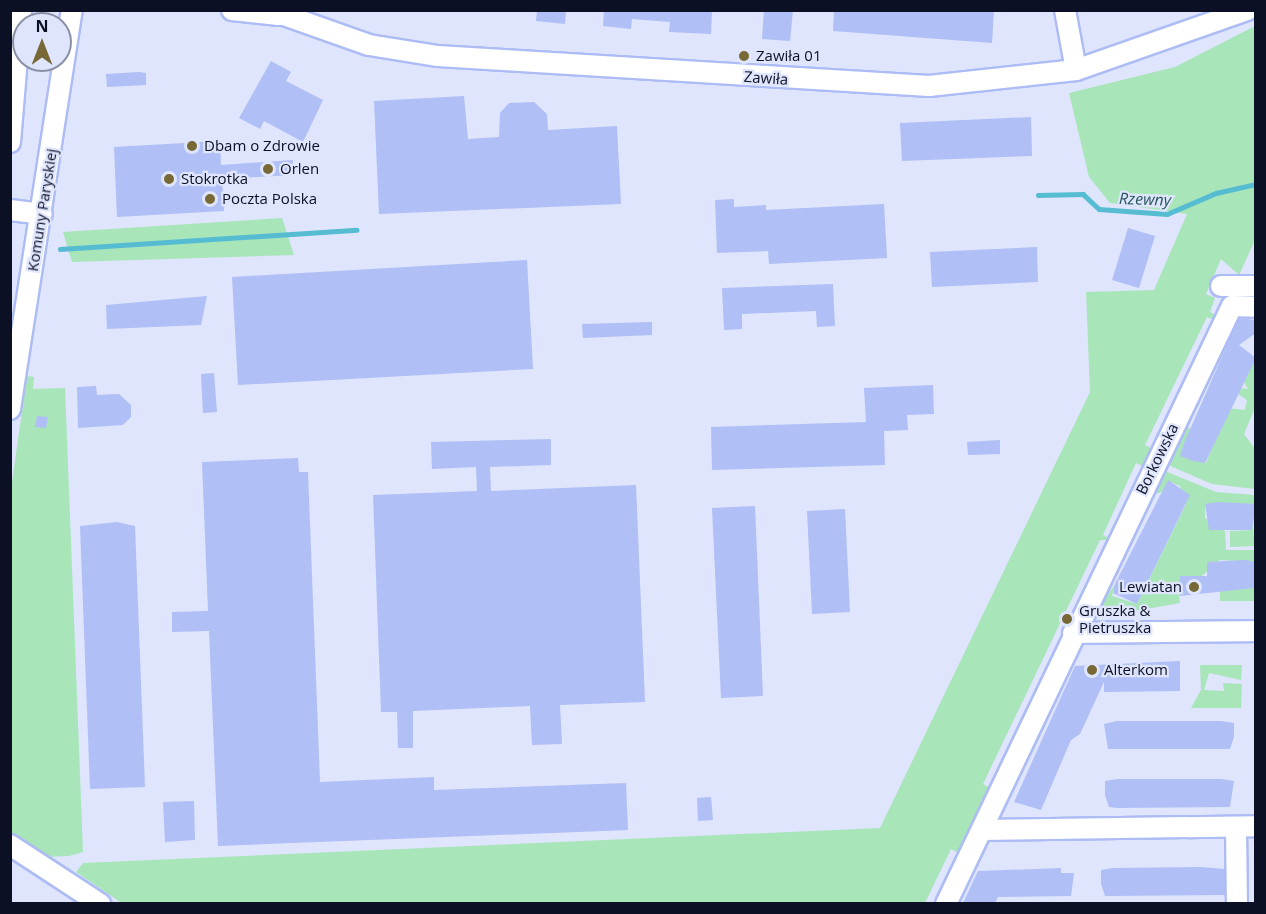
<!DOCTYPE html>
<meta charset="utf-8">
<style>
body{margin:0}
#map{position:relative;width:1266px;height:914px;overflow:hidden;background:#dee5fc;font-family:"Open Sans",sans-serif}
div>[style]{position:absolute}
.green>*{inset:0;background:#a8e5b9}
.stream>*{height:4.5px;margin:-2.25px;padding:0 2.25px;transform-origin:2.25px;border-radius:2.25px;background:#56bcd1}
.building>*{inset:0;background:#b0bff5}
.roads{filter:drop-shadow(2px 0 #adbcf4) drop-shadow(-2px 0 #adbcf4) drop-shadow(0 2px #adbcf4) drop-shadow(0 -2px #adbcf4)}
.minor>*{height:20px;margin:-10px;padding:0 10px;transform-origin:10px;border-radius:10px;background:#fff}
.dots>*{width:16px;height:16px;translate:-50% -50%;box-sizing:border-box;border:3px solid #dee5fc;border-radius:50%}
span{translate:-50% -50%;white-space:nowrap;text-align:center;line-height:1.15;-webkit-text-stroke:4.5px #dee5fc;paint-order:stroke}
.poi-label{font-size:15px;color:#0c1024}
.left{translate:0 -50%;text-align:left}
.right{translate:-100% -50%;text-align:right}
.street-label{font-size:15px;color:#0c1024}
.water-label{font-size:16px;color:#29565f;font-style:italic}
.frame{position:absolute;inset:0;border:12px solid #0c1024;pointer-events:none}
.north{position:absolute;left:12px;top:12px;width:60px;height:60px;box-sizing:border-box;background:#dee5fc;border:2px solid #8a90a6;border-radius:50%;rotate:0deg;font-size:16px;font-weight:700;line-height:24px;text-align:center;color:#0c1024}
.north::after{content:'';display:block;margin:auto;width:21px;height:27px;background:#776836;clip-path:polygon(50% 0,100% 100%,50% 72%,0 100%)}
</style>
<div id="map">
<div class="green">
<i style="clip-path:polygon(1255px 26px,1255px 240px,1239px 275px,1221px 259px,1206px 294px,1215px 298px,1210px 312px,1220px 317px,1217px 321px,1207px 317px,1145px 445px,1155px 450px,1147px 468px,1136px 463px,1103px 535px,1112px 540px,1100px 540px,983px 784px,992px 789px,961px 854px,951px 849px,925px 903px,123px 904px,76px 872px,83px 863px,880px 828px,1090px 392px,1086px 292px,1154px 290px,1187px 214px,1110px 203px,1089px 177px,1069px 93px,1175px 67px)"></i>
<i style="clip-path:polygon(282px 218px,294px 255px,72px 262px,63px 232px)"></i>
<i style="clip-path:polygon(1255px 355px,1255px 408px,1244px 434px,1255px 449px,1255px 489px,1212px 484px,1168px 465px,1186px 427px,1192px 429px,1181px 455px,1206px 463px,1228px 408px,1245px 410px,1247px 400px,1238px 394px,1240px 388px,1248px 389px,1244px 382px)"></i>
<i style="clip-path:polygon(27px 376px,34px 377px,33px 389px,65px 388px,83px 852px,69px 856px,45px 857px,11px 838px,11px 489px)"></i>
<i style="clip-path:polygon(1165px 471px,1216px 492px,1255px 495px,1255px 504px,1205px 504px,1205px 518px,1225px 531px,1226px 550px,1255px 550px,1255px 562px,1220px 560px,1179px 596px,1180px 603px,1129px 612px,1110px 609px,1101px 605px,1115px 584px,1112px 596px,1137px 604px,1186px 504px,1180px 486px,1168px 481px,1162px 492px,1154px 494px)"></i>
<i style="clip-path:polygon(1252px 518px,1255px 546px,1230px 547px,1230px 531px,1252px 530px)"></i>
<i style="clip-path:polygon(1255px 576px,1255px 601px,1220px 601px,1220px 589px,1254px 588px)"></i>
<i style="clip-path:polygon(1200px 665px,1242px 665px,1241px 680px,1209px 673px,1204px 690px,1224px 691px,1223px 683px,1242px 684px,1241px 708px,1191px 708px,1201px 690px)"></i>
</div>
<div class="stream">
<i style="left:1038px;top:195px;width:45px;rotate:-1.3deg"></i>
<i style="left:1083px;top:194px;width:22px;rotate:43deg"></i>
<i style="left:1099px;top:209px;width:68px;rotate:4.2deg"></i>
<i style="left:1167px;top:214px;width:53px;rotate:-23.2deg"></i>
<i style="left:1216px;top:193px;width:41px;rotate:-12.7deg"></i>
<i style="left:60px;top:249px;width:297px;rotate:-3.7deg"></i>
</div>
<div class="building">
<i style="clip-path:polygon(537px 10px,566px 10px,565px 24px,536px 21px)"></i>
<i style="clip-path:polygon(604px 10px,712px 10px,711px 34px,669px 32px,670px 22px,632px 19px,631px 29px,603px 26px)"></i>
<i style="clip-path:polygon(764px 10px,793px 10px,790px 41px,762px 39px)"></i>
<i style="clip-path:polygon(834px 10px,994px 10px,992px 43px,833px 31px)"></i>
<i style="clip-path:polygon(271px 61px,291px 72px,286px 81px,323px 100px,303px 142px,264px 121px,260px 129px,239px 118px)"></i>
<i style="clip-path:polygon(139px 72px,146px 73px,146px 85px,107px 87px,106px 74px)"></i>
<i style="clip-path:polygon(464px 96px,468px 139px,499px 137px,500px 113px,509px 103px,534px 102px,547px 114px,548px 130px,617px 126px,621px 204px,379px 214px,374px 101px)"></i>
<i style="clip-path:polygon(1031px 117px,1032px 156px,902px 161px,900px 123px)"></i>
<i style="clip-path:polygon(220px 141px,221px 165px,293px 160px,293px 175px,222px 179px,224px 211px,117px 217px,114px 147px)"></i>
<i style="clip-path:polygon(734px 199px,734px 207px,766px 205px,766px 210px,884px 204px,887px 258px,769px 264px,768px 251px,717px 253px,715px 200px)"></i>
<i style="clip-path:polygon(1128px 228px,1155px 236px,1139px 288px,1112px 280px)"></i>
<i style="clip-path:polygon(1037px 247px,1038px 282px,932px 287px,930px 252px)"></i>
<i style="clip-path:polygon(527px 260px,533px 369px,238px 385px,232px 277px)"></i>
<i style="clip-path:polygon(833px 284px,835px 326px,817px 327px,816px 311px,742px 314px,742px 329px,724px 330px,722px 288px)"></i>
<i style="clip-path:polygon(207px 296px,201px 325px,107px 329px,106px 305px)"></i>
<i style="clip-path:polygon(1239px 318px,1256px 320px,1256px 333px,1239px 345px,1256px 358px,1205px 463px,1193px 461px,1180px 456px,1184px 443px)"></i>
<i style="clip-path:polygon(652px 322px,652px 335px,583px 338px,582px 324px)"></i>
<i style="clip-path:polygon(214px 373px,217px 412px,203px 413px,201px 374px)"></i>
<i style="clip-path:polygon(933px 385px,934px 414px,907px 415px,908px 430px,884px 431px,885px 465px,712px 470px,711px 427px,866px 422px,864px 388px)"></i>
<i style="clip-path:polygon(96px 386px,97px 395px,119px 394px,131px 405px,131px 417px,123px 425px,78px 428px,77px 387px)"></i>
<i style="clip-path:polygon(37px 416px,48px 417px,46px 428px,35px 427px)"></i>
<i style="clip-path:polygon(551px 439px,551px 465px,490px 467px,491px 491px,636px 485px,645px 702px,560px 705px,562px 744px,532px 745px,530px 706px,413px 711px,413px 748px,398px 748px,397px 712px,381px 712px,373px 495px,477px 491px,476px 467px,432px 469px,431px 442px)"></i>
<i style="clip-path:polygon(1000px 440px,1000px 454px,968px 455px,967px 442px)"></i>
<i style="clip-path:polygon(298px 458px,299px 472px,308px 472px,320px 782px,434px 777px,434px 790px,626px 783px,628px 830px,218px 846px,209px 631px,172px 632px,172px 612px,208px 611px,202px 462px)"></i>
<i style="clip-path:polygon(1168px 480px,1190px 495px,1137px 604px,1113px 593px,1115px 584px)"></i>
<i style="clip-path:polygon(1218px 502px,1256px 504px,1252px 530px,1209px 530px,1205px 504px)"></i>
<i style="clip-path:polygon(755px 506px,763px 696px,721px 698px,712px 508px)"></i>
<i style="clip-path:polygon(845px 509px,850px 612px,812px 614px,807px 511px)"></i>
<i style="clip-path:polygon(117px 522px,135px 526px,145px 787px,90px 789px,80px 526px)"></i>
<i style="clip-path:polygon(1245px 560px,1256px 562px,1254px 588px,1180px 596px,1180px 576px,1207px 576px,1207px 562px)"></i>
<i style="clip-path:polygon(1180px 661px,1180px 691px,1104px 692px,1104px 682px,1080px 734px,1071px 740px,1041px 810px,1014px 802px,1075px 666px)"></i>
<i style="clip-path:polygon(1117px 721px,1221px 721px,1234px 723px,1234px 737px,1230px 749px,1108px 749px,1104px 724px)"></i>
<i style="clip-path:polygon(1221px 779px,1234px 781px,1230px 807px,1117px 808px,1109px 807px,1105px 795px,1105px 781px,1118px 779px)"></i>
<i style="clip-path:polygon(711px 797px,713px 820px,698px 821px,697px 798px)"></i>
<i style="clip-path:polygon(194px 801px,195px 840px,165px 842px,163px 802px)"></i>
<i style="clip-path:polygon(1201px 867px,1225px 869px,1225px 895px,1105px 896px,1101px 884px,1101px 870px,1113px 868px)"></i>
<i style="clip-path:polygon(1061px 868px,1061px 873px,1074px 873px,1071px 896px,998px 897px,995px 903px,963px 903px,978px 871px)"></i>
</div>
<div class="roads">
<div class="minor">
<i style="left:232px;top:10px;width:47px;rotate:6.1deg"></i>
<i style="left:270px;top:10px;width:105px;rotate:19.5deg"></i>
<i style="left:369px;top:45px;width:70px;rotate:9.1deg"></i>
<i style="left:438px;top:56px;width:492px;rotate:3.5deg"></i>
<i style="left:929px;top:86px;width:148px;rotate:-6.2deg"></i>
<i style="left:1076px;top:70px;width:181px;rotate:-19.3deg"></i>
<i style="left:1065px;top:10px;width:61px;rotate:79.6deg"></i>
<i style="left:10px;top:142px;width:132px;rotate:-85.2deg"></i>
<i style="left:10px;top:210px;width:32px;rotate:7deg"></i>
<i style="left:1221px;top:286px;width:35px"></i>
<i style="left:10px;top:409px;width:404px;rotate:-81.2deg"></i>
<i style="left:1073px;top:633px;width:183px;rotate:-0.6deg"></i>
<i style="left:1236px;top:827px;width:77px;rotate:89.3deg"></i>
<i style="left:982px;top:830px;width:274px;rotate:-0.8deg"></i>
<i style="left:10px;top:845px;width:108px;rotate:33.2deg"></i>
<i style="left:946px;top:904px;width:663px;rotate:-64.44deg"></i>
<i style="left:1232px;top:306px;width:24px;rotate:2deg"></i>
</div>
</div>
<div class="dots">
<i style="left:744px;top:56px;background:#776836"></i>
<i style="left:192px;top:146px;background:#776836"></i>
<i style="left:268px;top:169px;background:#776836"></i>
<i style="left:169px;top:179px;background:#776836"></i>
<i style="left:210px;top:199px;background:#776836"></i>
<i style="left:1194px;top:587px;background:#776836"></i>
<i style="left:1067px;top:619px;background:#776836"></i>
<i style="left:1092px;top:670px;background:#776836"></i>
</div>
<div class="poi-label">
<span class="left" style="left:756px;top:56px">Zawiła 01</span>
<span class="left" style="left:204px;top:146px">Dbam o Zdrowie</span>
<span class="left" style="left:280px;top:169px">Orlen</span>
<span class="left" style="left:181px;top:179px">Stokrotka</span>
<span class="left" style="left:222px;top:199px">Poczta Polska</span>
<span class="right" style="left:1182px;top:587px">Lewiatan</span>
<span class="left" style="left:1079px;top:619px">Gruszka &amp;<br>Pietruszka</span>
<span class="left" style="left:1104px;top:670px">Alterkom</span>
</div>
<div class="street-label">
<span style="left:766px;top:78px;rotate:4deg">Zawiła</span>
<span style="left:42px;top:210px;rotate:-81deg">Komuny Paryskiej</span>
<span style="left:1157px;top:459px;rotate:-64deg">Borkowska</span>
</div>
<div class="water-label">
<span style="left:1145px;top:199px;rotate:2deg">Rzewny</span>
</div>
<div class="frame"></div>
<div class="north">N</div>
</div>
